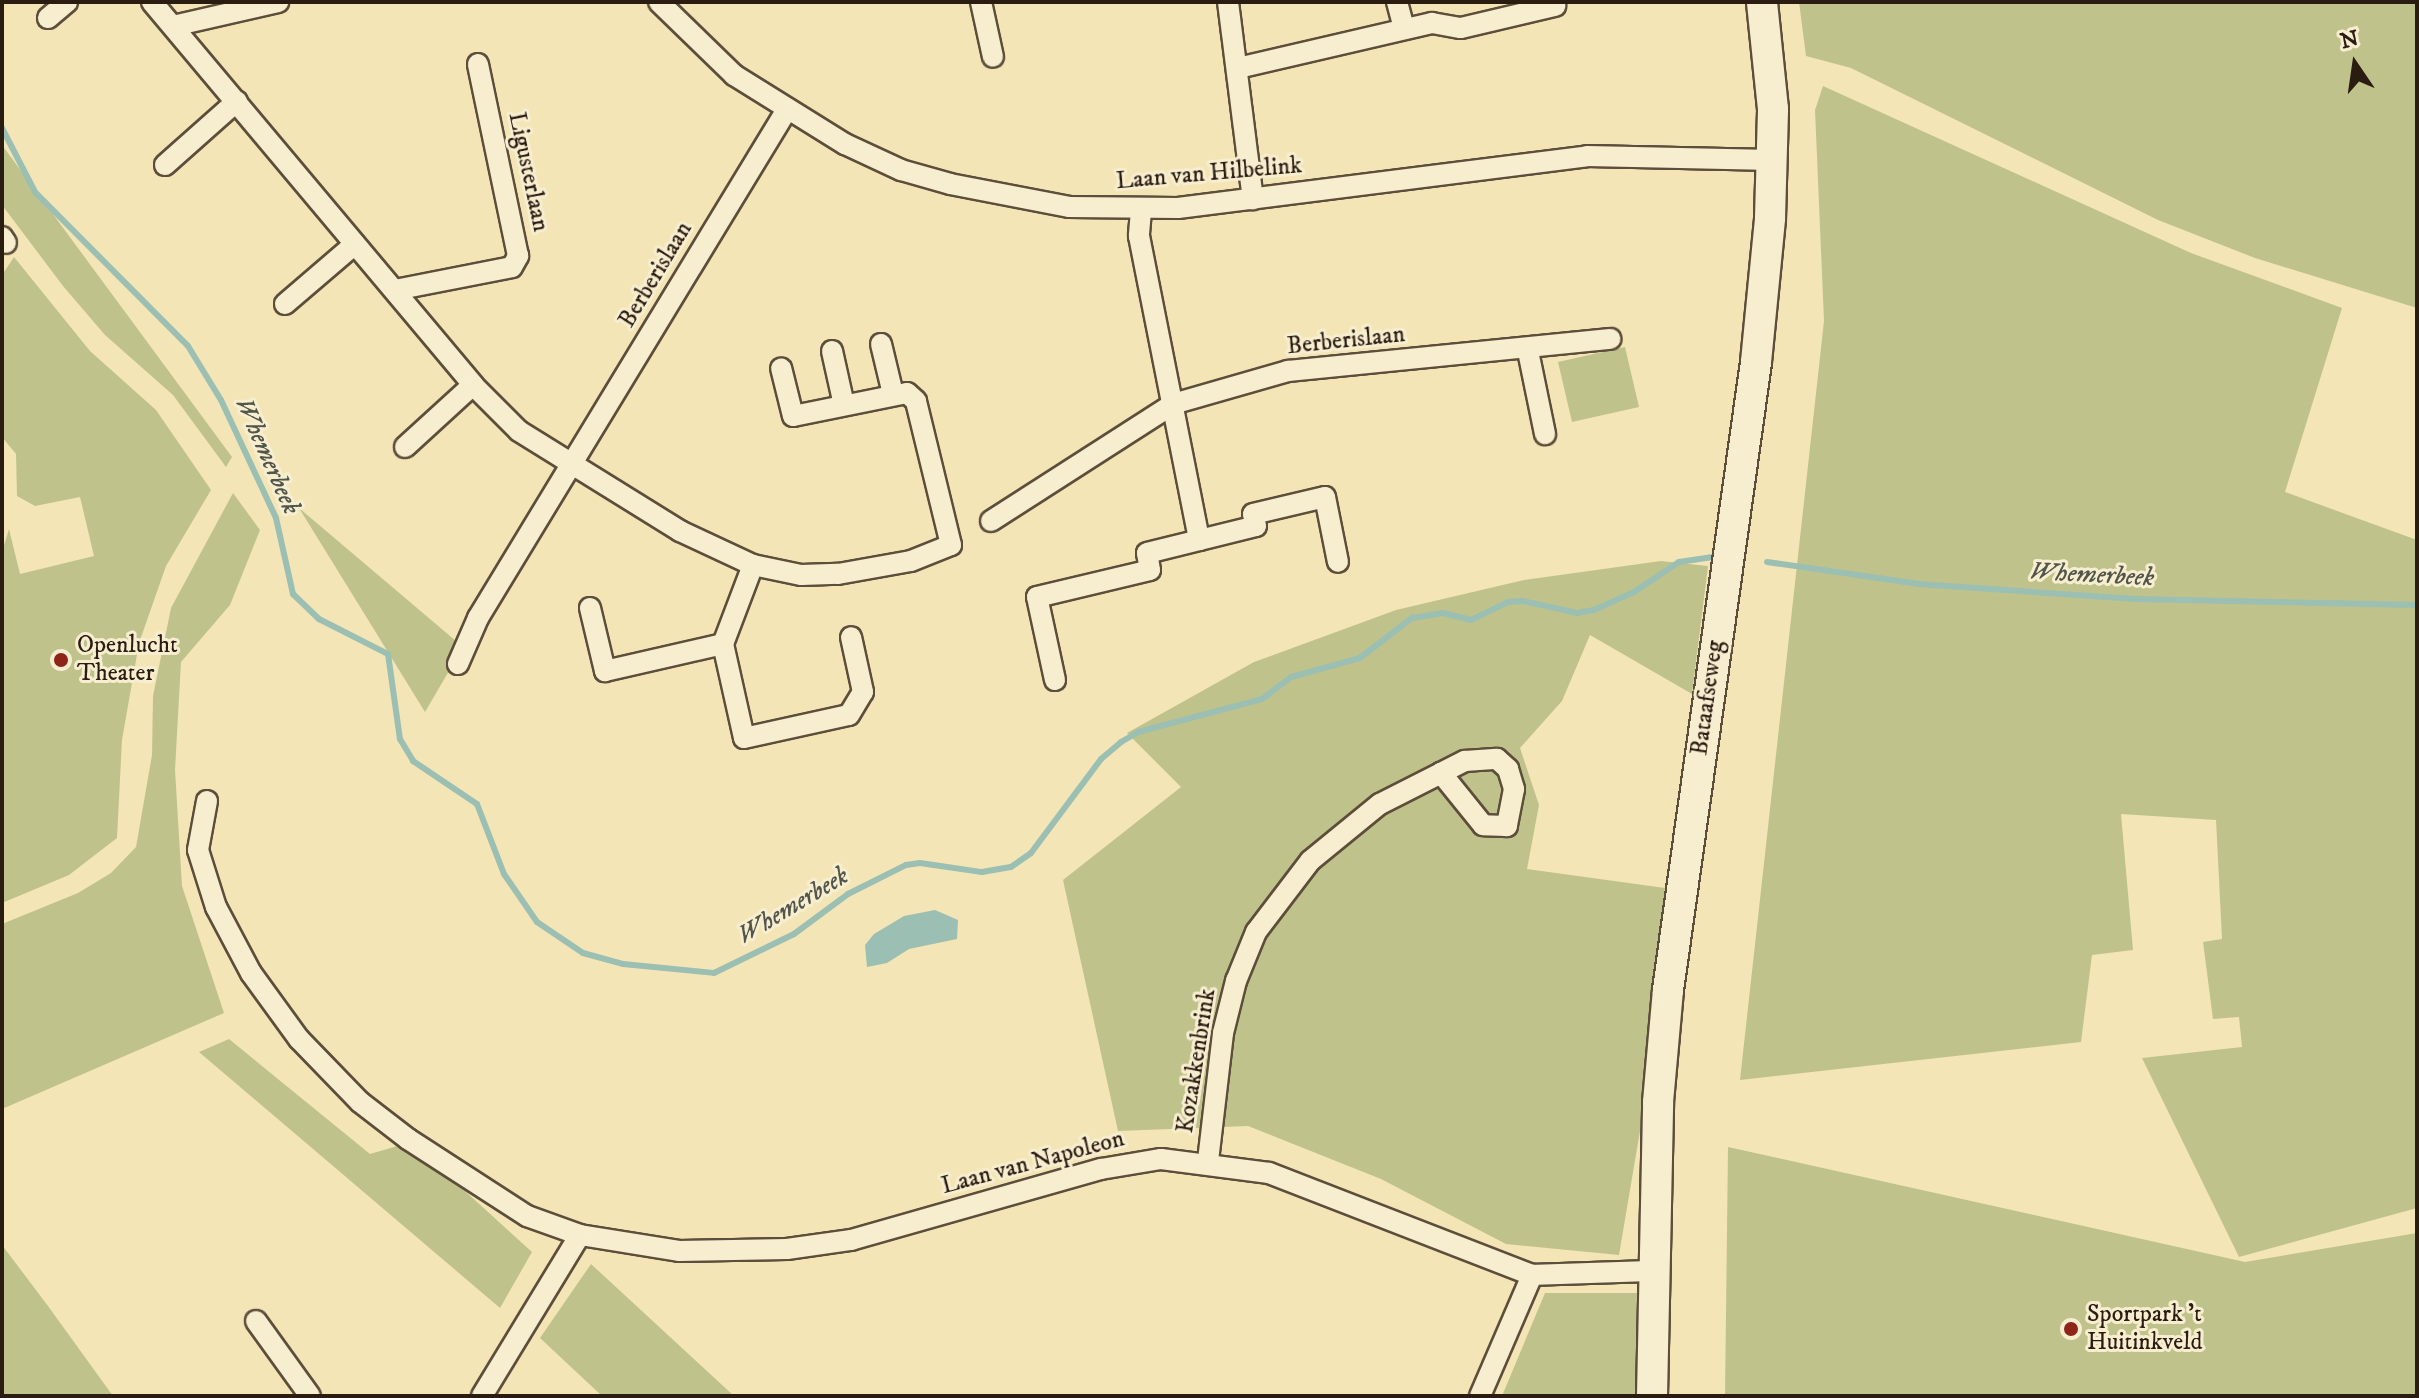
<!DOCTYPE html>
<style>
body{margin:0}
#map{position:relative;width:2419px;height:1398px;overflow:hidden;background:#f3e5b6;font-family:"IM FELL DW Pica",serif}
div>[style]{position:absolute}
.green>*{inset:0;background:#bfc38b}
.water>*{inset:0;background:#9bbfb2}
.stream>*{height:6px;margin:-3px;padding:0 3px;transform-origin:3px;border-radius:3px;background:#9bbfb2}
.roads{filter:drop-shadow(2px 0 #5d4e3b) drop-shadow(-2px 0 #5d4e3b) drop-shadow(0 2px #5d4e3b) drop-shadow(0 -2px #5d4e3b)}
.street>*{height:20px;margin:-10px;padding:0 10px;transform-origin:10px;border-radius:10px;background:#f7eed0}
.secondary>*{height:30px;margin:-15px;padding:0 15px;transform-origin:15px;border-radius:15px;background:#f7eed0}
.dots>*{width:22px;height:22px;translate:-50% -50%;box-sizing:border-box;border:4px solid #f7eed0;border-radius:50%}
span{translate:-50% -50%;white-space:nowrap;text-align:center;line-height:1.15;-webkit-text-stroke:6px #f7eed0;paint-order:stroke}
.street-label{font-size:24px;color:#2b1c12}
.poi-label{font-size:24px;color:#2b1c12}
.left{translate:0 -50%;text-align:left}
.water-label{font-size:26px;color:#52554a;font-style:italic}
.frame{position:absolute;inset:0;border:4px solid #2b1c12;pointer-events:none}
.north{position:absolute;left:2315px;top:24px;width:80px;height:80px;-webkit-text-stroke:6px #f7eed0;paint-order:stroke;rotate:347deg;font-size:22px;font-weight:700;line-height:32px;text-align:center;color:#2b1c12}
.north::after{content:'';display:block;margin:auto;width:28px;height:36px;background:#2b1c12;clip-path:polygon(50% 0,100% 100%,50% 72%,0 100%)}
</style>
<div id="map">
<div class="green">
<i style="clip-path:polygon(1799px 2px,2417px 2px,2417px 308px,2255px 258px,2158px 220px,1851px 68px,1806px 56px)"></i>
<i style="clip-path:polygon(1823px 86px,2191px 253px,2342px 308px,2285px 492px,2417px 540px,2417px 1208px,2239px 1257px,2142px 1058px,2242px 1047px,2239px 1017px,2213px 1019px,2203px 942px,2222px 939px,2216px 820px,2121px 814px,2133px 950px,2092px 955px,2081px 1042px,1740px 1080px,1824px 321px,1815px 110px)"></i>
<i style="clip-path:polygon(2px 145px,232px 457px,226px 467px,173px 395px,105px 335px,63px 286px,2px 205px)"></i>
<i style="clip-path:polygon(14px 257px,90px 351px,156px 410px,211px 490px,166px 566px,139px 643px,122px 740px,117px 838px,69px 875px,2px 903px,2px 552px,9px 529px,20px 574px,94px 556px,80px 497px,35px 506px,17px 496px,16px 454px,2px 437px,2px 275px)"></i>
<i style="clip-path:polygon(1625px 347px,1639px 407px,1572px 422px,1558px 362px)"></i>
<i style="clip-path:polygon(233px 493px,260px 530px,230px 605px,181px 662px,175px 770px,182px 886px,224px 1013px,2px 1109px,2px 924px,78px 893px,111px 873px,136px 847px,152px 755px,153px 696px,171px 608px)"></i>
<i style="clip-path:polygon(299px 508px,463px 647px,425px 712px)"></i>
<i style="clip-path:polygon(1661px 561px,1708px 566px,1692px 694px,1590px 635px,1562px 701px,1520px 748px,1539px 805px,1527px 869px,1665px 888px,1640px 1131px,1619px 1255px,1506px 1244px,1381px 1179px,1248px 1126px,1118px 1131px,1063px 880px,1181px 787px,1127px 733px,1254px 662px,1396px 610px,1524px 580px)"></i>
<i style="clip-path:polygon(229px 1039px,370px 1154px,411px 1142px,532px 1252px,500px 1308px,199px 1052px)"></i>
<i style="clip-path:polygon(1728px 1147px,2245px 1262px,2417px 1233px,2417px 1396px,1725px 1396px)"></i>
<i style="clip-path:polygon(2px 1245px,48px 1306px,113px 1396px,2px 1396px)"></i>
<i style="clip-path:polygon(591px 1264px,734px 1396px,602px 1396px,540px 1338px)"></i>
<i style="clip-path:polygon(1545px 1293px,1644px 1293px,1641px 1396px,1502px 1396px)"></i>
</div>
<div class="water">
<i style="clip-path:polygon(935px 910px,958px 920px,957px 939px,909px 949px,887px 963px,867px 967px,865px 945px,874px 934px,904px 916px)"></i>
</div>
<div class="stream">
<i style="left:2px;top:128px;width:72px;rotate:62.7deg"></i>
<i style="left:35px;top:192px;width:217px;rotate:45.2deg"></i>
<i style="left:188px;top:346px;width:63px;rotate:58.6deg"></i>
<i style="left:221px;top:400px;width:130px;rotate:65deg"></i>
<i style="left:276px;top:518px;width:78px;rotate:77.4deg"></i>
<i style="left:293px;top:594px;width:36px;rotate:44deg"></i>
<i style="left:319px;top:619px;width:77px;rotate:26.9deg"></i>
<i style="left:388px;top:654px;width:86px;rotate:82deg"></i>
<i style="left:400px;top:739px;width:26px;rotate:59deg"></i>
<i style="left:413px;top:761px;width:77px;rotate:33.9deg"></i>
<i style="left:477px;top:804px;width:75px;rotate:68.9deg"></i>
<i style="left:504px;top:874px;width:58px;rotate:55.5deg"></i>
<i style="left:537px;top:922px;width:55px;rotate:34deg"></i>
<i style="left:583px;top:953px;width:41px;rotate:15.4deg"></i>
<i style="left:623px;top:964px;width:91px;rotate:5.6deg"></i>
<i style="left:714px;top:973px;width:89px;rotate:-26deg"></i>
<i style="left:794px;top:934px;width:67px;rotate:-36.5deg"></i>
<i style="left:848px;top:894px;width:65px;rotate:-26.6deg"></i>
<i style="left:906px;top:865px;width:14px;rotate:-8deg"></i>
<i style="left:920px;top:863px;width:63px;rotate:8.3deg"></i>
<i style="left:982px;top:872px;width:29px;rotate:-10deg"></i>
<i style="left:1011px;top:867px;width:24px;rotate:-35deg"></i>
<i style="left:1031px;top:853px;width:117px;rotate:-53.3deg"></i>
<i style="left:1101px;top:759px;width:26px;rotate:-40deg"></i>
<i style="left:1121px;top:742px;width:20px;rotate:-30deg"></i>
<i style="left:1138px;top:732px;width:128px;rotate:-14.9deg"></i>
<i style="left:1262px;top:699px;width:36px;rotate:-37deg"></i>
<i style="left:1291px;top:677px;width:72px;rotate:-15.4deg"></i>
<i style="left:1360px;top:658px;width:66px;rotate:-37.6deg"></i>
<i style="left:1412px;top:618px;width:31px;rotate:-9deg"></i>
<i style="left:1443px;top:613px;width:29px;rotate:14deg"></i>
<i style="left:1471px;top:620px;width:41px;rotate:-25.9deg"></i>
<i style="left:1508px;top:602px;width:15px;rotate:-4deg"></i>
<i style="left:1523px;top:601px;width:55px;rotate:12.5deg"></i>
<i style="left:1577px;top:613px;width:17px;rotate:-10deg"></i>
<i style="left:1594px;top:610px;width:44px;rotate:-24.2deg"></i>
<i style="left:1634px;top:592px;width:54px;rotate:-33.7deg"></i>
<i style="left:1679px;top:562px;width:41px;rotate:-8.3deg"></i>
<i style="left:1767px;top:562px;width:154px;rotate:8.2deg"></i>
<i style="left:1919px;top:584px;width:216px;rotate:4deg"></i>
<i style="left:2134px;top:599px;width:283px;rotate:1.2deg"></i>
</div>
<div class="roads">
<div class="street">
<i style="left:152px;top:2px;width:500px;rotate:50deg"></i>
<i style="left:473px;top:385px;width:65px;rotate:45deg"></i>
<i style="left:519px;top:431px;width:190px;rotate:31.8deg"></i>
<i style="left:680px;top:531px;width:81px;rotate:25deg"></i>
<i style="left:753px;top:565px;width:49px;rotate:11.8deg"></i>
<i style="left:801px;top:575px;width:37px;rotate:-2deg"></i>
<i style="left:838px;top:574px;width:74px;rotate:-10.1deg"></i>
<i style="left:911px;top:561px;width:43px;rotate:-21.8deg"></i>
<i style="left:951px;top:545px;width:148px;rotate:-103.7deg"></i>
<i style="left:916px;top:401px;width:12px;rotate:-138deg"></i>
<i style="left:907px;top:393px;width:116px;rotate:168.6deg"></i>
<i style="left:793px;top:416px;width:49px;rotate:-104deg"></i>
<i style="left:659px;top:2px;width:105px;rotate:44.2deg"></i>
<i style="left:734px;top:75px;width:131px;rotate:31.9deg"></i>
<i style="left:845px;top:144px;width:62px;rotate:24.9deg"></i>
<i style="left:901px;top:170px;width:51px;rotate:15.9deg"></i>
<i style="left:950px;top:184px;width:121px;rotate:10.9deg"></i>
<i style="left:1069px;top:207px;width:109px;rotate:0.5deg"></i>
<i style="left:1178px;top:208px;width:412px;rotate:-7.2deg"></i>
<i style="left:1587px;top:156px;width:186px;rotate:1.2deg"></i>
<i style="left:981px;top:2px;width:56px;rotate:77.7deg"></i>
<i style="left:1228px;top:2px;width:199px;rotate:82.8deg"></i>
<i style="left:1397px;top:2px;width:28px;rotate:75deg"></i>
<i style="left:48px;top:18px;width:25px;rotate:-40deg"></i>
<i style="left:173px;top:26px;width:108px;rotate:-12.9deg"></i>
<i style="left:1238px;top:68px;width:199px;rotate:-13.1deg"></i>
<i style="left:1432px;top:23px;width:29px;rotate:10deg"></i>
<i style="left:1461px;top:28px;width:97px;rotate:-13.2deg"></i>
<i style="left:165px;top:165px;width:96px;rotate:-41.6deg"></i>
<i style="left:1141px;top:211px;width:25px;rotate:95deg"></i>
<i style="left:1139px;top:236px;width:310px;rotate:78.8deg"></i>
<i style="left:2px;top:237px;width:7px;rotate:56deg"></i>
<i style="left:395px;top:290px;width:119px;rotate:-11.1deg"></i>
<i style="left:512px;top:267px;width:13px;rotate:-61deg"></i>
<i style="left:518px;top:256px;width:196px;rotate:-101.8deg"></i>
<i style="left:285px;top:304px;width:92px;rotate:-40.6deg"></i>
<i style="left:881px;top:344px;width:51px;rotate:76.5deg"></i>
<i style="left:832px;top:351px;width:55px;rotate:77.5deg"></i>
<i style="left:1528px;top:351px;width:85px;rotate:78.4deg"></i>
<i style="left:405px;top:447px;width:92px;rotate:-42.4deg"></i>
<i style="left:991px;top:521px;width:216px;rotate:-32.7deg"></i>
<i style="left:1173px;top:404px;width:120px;rotate:-16deg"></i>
<i style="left:1288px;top:371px;width:324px;rotate:-5.7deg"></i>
<i style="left:753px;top:565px;width:85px;rotate:110.8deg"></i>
<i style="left:723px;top:644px;width:96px;rotate:77.4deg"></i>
<i style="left:744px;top:738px;width:107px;rotate:-12.4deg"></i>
<i style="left:849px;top:715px;width:27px;rotate:-59deg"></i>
<i style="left:863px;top:692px;width:56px;rotate:-102.3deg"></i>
<i style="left:590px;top:608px;width:65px;rotate:76.6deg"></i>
<i style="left:605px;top:671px;width:121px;rotate:-12.9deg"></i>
<i style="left:458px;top:664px;width:50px;rotate:-66.5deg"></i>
<i style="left:478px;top:618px;width:593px;rotate:-58.72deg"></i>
<i style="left:1055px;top:680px;width:85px;rotate:-102.2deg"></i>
<i style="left:1037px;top:597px;width:116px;rotate:-13.4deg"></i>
<i style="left:1150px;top:570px;width:17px;rotate:-100deg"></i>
<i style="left:1147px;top:553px;width:112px;rotate:-13.9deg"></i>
<i style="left:1256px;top:526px;width:12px;rotate:-104deg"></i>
<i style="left:1253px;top:514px;width:74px;rotate:-13.3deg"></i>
<i style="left:1325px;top:497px;width:66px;rotate:78.7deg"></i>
<i style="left:207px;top:801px;width:50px;rotate:100.4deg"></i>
<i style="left:198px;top:850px;width:60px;rotate:72.5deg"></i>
<i style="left:216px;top:907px;width:75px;rotate:62.1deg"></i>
<i style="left:251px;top:973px;width:82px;rotate:54deg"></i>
<i style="left:299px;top:1039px;width:88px;rotate:45.9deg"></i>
<i style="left:360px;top:1102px;width:61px;rotate:37.6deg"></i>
<i style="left:408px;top:1139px;width:142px;rotate:32.9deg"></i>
<i style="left:527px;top:1216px;width:56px;rotate:19.7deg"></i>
<i style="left:580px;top:1235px;width:100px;rotate:9.2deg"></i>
<i style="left:679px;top:1251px;width:108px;rotate:-1.1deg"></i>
<i style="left:787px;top:1249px;width:65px;rotate:-8deg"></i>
<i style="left:851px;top:1240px;width:260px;rotate:-15.9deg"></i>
<i style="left:1101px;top:1169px;width:61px;rotate:-9.5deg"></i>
<i style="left:1161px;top:1159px;width:109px;rotate:7.4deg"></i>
<i style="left:1269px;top:1173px;width:282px;rotate:21.2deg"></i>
<i style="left:1532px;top:1275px;width:123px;rotate:-1.9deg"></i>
<i style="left:1208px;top:1161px;width:129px;rotate:-83.3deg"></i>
<i style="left:1223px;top:1033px;width:54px;rotate:-76deg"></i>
<i style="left:1236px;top:981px;width:53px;rotate:-67.8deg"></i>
<i style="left:1256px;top:932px;width:89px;rotate:-52.7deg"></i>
<i style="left:1310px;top:861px;width:90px;rotate:-39.2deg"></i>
<i style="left:1380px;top:804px;width:68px;rotate:-26.9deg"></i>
<i style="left:1441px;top:773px;width:27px;rotate:-27deg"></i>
<i style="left:1465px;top:761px;width:32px;rotate:-4deg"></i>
<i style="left:1497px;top:759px;width:15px;rotate:42deg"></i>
<i style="left:1508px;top:769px;width:21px;rotate:73deg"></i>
<i style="left:1514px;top:789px;width:38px;rotate:101deg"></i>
<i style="left:1507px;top:826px;width:24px;rotate:-178deg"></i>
<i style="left:1483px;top:825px;width:67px;rotate:-128.9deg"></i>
<i style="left:256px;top:1321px;width:92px;rotate:54.2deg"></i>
<i style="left:482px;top:1396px;width:188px;rotate:-58.7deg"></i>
<i style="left:1480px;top:1396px;width:132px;rotate:-66.7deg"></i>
</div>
<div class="secondary">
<i style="left:1652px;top:1396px;width:294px;rotate:-88.8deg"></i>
<i style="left:1658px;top:1102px;width:112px;rotate:-84.9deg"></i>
<i style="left:1668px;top:990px;width:634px;rotate:-82.02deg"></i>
<i style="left:1756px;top:362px;width:145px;rotate:-84.4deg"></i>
<i style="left:1770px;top:218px;width:109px;rotate:-88.4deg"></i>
<i style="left:1773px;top:109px;width:108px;rotate:-95.9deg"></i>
</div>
</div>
<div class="dots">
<i style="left:61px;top:660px;background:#8f2418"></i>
<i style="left:2071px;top:1329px;background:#8f2418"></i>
</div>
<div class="street-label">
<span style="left:528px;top:172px;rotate:78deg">Ligusterlaan</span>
<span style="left:1209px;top:174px;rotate:-5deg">Laan van Hilbelink</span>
<span style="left:656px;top:275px;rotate:-59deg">Berberislaan</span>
<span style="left:1346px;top:341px;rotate:-6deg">Berberislaan</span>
<span style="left:1708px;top:698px;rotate:-82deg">Bataafseweg</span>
<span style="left:1197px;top:1061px;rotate:-81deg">Kozakkenbrink</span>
<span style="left:1033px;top:1163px;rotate:-15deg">Laan van Napoleon</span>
</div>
<div class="poi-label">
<span class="left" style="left:77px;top:660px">Openlucht<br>Theater</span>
<span class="left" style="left:2087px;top:1329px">Sportpark 't<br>Huitinkveld</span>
</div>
<div class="water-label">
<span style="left:267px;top:456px;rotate:66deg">Whemerbeek</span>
<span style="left:2092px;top:575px;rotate:3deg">Whemerbeek</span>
<span style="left:793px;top:906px;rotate:-31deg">Whemerbeek</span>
</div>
<div class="frame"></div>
<div class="north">N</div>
</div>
